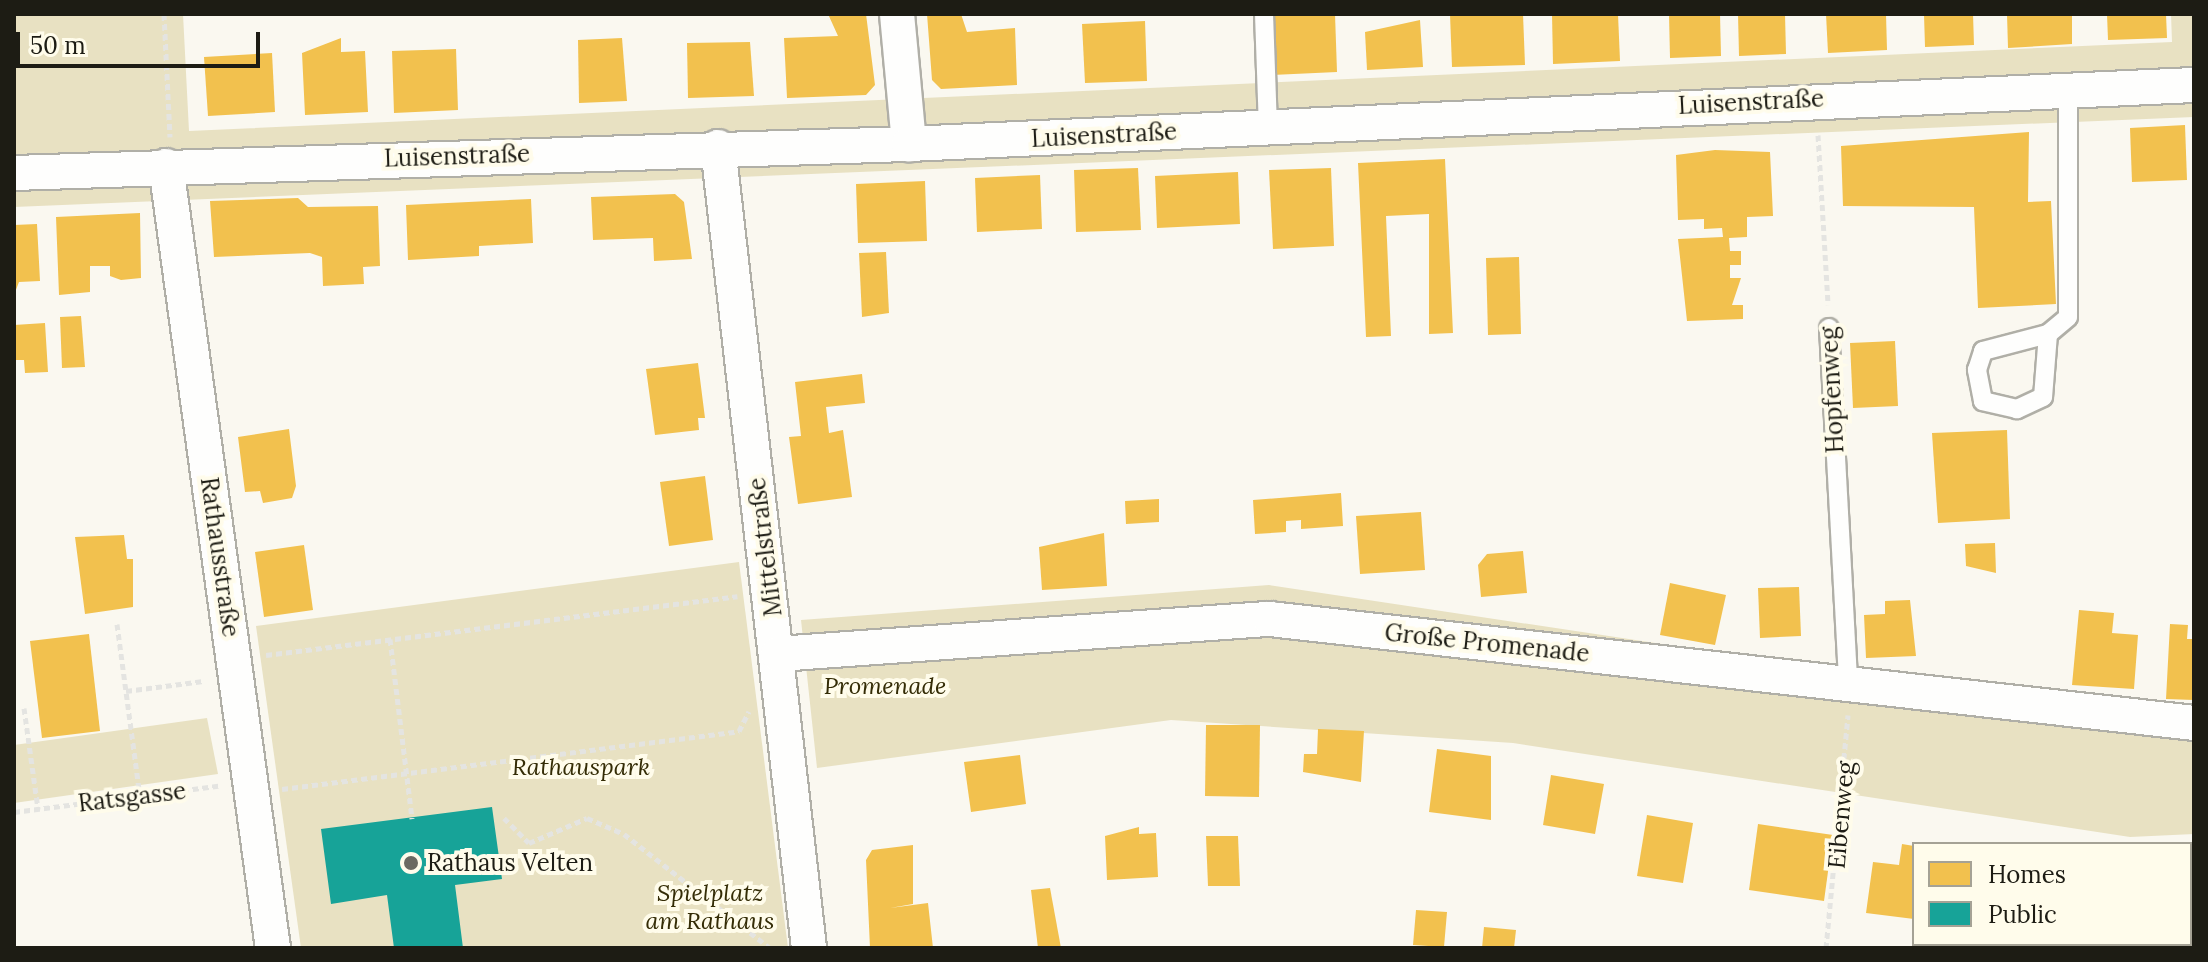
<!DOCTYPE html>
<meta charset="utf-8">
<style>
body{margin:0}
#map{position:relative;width:2208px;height:962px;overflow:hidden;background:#faf8f0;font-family:Lora,serif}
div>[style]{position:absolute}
.green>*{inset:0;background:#e8e1c2}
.homes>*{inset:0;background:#f2c14e}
.public>*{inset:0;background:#17a398}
.path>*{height:5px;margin-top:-2.5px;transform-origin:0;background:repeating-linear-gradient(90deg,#e4e4e1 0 6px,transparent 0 10px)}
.roads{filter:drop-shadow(2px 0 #b0afa7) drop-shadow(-2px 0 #b0afa7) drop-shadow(0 2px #b0afa7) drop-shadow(0 -2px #b0afa7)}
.service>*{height:18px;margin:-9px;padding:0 9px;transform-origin:9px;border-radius:9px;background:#fefefd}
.minor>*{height:34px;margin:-17px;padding:0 17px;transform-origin:17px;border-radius:17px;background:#fefefd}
.dots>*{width:22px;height:22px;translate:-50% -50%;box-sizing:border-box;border:4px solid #fffceb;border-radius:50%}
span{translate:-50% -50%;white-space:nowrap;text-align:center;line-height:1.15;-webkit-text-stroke:8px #fffceb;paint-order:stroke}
.street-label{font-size:24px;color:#1d1c14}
.park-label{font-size:24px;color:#342c06;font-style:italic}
.poi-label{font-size:24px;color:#1d1c14}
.left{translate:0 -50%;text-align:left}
.frame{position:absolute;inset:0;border:16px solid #1d1c14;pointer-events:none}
.legend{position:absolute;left:1912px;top:842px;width:280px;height:104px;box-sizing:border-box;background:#fffceb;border:2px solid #a5a295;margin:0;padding:10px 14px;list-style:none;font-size:24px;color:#1d1c14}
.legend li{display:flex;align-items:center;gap:16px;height:40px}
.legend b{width:40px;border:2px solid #a5a295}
.scale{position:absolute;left:16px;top:32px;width:244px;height:36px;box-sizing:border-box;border:4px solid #1d1c14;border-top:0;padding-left:10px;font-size:24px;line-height:28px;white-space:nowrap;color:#1d1c14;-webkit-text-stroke:6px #fffceb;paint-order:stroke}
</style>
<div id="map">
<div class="green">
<i style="clip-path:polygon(14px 14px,183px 14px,189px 131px,2172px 42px,2171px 14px,2194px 14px,2194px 117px,14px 207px)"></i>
<i style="clip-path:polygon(739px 562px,788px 948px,301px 948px,256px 626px)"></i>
<i style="clip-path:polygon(1269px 585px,1841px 671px,2194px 704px,2194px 834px,2130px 837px,1513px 743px,1171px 720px,817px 768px,801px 620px)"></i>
<i style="clip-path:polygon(207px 718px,218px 774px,14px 803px,14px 745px)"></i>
</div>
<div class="homes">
<i style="clip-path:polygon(828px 14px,866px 14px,875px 85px,866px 95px,787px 98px,784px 38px,838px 36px)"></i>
<i style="clip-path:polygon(927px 14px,961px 14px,967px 32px,1015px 28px,1017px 85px,941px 89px,932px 80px)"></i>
<i style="clip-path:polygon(1335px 14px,1337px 72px,1272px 75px,1270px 16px)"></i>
<i style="clip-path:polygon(1450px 14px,1523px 14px,1525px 65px,1452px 67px)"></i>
<i style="clip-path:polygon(1552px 14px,1618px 14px,1620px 61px,1553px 64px)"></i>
<i style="clip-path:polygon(1669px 14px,1720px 14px,1721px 56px,1670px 58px)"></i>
<i style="clip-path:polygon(1738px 14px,1785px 14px,1786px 54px,1739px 56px)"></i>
<i style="clip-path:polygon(1826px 14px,1886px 14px,1887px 50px,1828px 53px)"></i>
<i style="clip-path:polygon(1924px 14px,1973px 14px,1974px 45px,1925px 47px)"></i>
<i style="clip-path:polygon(2007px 14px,2072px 14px,2072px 44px,2008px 48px)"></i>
<i style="clip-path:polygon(2107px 14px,2166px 14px,2167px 38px,2108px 40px)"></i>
<i style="clip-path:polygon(1420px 20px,1423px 67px,1367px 70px,1365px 32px)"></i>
<i style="clip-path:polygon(1145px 21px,1147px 81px,1085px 83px,1082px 24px)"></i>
<i style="clip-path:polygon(341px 38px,341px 52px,365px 51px,368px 112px,305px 115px,302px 53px)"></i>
<i style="clip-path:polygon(622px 38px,627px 101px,579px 103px,578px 40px)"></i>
<i style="clip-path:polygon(750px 42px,754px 96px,688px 98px,687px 43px)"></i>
<i style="clip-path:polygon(456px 49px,458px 110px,394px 113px,392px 51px)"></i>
<i style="clip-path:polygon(272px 53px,275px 112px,208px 116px,204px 57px)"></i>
<i style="clip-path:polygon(2185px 125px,2187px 180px,2132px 182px,2130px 128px)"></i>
<i style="clip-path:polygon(2029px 132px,2028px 202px,2051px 201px,2056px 304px,1978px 308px,1974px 207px,1843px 206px,1841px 146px)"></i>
<i style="clip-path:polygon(1715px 150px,1770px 152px,1773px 216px,1747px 217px,1747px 237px,1729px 238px,1730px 251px,1741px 251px,1741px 265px,1730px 265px,1730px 278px,1741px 278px,1732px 305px,1743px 305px,1743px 319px,1687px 321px,1678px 239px,1723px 237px,1722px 228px,1704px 229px,1704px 219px,1678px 220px,1676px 155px)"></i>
<i style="clip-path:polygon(1445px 159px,1453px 333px,1429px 334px,1429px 214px,1386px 216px,1391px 336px,1366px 337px,1358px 163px)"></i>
<i style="clip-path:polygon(1138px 168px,1141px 230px,1076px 232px,1074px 170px)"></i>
<i style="clip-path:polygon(1331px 168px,1334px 246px,1273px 249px,1269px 170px)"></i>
<i style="clip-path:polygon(1238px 172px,1240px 224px,1157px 228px,1155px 176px)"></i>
<i style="clip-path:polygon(1040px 175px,1042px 229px,977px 232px,975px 178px)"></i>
<i style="clip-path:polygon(925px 181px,927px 241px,858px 243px,856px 184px)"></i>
<i style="clip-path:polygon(675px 194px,684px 202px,692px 259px,654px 261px,653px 238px,593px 240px,591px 197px)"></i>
<i style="clip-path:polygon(298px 198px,308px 207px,378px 206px,380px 266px,363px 267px,364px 284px,323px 286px,322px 257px,310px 253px,214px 257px,210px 201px)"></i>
<i style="clip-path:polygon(531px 199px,533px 243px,479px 246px,479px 256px,408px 260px,406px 205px)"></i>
<i style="clip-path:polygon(140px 213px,141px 278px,121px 280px,110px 276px,110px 266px,90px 266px,90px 292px,59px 295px,56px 217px)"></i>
<i style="clip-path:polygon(37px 224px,40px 281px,19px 282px,14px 295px,14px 225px)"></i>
<i style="clip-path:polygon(886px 252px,889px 313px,862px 317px,859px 253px)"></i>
<i style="clip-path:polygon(1519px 257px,1521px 334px,1488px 335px,1486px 258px)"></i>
<i style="clip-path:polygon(81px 316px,85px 367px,62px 368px,60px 317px)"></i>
<i style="clip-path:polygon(45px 323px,48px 372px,25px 373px,24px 360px,14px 360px,14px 325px)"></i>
<i style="clip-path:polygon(1895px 341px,1898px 406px,1853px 408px,1850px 343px)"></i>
<i style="clip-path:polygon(698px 363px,705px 418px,698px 418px,699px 430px,655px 435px,646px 369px)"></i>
<i style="clip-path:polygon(862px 374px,865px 403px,826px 407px,829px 433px,843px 430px,852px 497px,798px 504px,789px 437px,801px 436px,795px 382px)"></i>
<i style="clip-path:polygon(289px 429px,296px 486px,292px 498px,263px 503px,260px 491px,245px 492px,238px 437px)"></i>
<i style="clip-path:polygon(2007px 430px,2010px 519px,1938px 523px,1932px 433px)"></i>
<i style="clip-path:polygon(705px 476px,713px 540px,669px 546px,660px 482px)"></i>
<i style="clip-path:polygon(1341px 493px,1343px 526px,1301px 529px,1301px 520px,1286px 521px,1286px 532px,1255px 534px,1253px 500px)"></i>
<i style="clip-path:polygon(1159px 499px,1159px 522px,1126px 524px,1125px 501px)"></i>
<i style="clip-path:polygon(1421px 512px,1425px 570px,1360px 574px,1356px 516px)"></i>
<i style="clip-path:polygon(1104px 533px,1107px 586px,1042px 590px,1039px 547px)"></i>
<i style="clip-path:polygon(124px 535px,127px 559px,133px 559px,133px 607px,85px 614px,75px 537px)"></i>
<i style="clip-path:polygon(1995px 543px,1996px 573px,1966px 566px,1965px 544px)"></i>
<i style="clip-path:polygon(304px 545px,313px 610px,264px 617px,255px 552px)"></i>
<i style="clip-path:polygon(1523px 551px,1527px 593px,1481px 597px,1478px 565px,1487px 554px)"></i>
<i style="clip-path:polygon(1670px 583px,1726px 595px,1715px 645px,1660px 635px)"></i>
<i style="clip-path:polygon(1799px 587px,1801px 636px,1760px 638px,1758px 588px)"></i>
<i style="clip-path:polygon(1910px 600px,1916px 656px,1866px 658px,1864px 615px,1885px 614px,1885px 601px)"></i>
<i style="clip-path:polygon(2079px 610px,2114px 613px,2112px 633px,2138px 635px,2134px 689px,2072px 685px)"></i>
<i style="clip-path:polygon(2170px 624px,2188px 625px,2187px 639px,2194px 639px,2194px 700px,2166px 699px)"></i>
<i style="clip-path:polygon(89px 634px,100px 731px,42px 738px,30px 641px)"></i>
<i style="clip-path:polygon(1206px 725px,1260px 725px,1259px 797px,1205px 796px)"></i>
<i style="clip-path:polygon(1318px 729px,1364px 731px,1361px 782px,1303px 772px,1304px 754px,1317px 754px)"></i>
<i style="clip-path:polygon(1437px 749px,1491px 756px,1491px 820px,1429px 812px)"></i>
<i style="clip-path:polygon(1020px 755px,1026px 804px,971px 812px,964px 762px)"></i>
<i style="clip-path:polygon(1551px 775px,1604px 784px,1595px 834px,1543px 825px)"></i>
<i style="clip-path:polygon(1647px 815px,1693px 823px,1683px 883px,1637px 876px)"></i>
<i style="clip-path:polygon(1758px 824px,1833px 835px,1824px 901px,1749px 890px)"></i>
<i style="clip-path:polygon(1139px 827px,1139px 834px,1156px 833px,1158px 877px,1107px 880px,1105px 836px)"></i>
<i style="clip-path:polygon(1206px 836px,1238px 836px,1240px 886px,1208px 886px)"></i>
<i style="clip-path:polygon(1902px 844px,1914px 846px,1914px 919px,1866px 913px,1873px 862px,1899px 865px)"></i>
<i style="clip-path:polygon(913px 845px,913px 904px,890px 908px,928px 903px,933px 948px,870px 948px,866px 860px,872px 850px)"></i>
<i style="clip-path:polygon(2190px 867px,2194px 867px,2194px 925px,2190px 925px)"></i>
<i style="clip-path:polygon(1050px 888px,1061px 948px,1038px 948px,1031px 890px)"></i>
<i style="clip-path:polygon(1416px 910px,1447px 912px,1444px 947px,1413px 945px)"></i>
<i style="clip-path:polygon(1484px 927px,1516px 930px,1514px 948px,1482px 948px)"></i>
<i style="clip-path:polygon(1950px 944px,2023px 944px,1950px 948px)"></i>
</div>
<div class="public">
<i style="clip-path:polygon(492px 807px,502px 879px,455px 885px,463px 948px,394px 948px,387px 895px,331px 904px,321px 829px)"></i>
</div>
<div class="path">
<i style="left:164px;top:14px;width:123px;rotate:87.2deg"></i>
<i style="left:1818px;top:135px;width:170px;rotate:86.6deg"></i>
<i style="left:117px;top:624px;width:174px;rotate:82.4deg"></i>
<i style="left:390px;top:639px;width:181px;rotate:83deg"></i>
<i style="left:266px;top:655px;width:475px;rotate:-7.1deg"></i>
<i style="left:126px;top:691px;width:78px;rotate:-7.4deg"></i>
<i style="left:24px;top:708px;width:102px;rotate:82.1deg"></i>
<i style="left:282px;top:789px;width:461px;rotate:-7.2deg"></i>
<i style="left:739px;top:731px;width:22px;rotate:-63deg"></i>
<i style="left:14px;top:812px;width:206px;rotate:-7.3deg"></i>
<i style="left:504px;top:818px;width:35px;rotate:45deg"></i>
<i style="left:529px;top:843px;width:63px;rotate:-23.3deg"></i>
<i style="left:587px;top:818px;width:40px;rotate:23.4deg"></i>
<i style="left:624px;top:834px;width:185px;rotate:38deg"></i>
<i style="left:1826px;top:948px;width:234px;rotate:-84.6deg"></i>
</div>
<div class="roads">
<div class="service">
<i style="left:1264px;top:14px;width:112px;rotate:88deg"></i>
<i style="left:1829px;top:328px;width:355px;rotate:86.9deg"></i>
<i style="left:2048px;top:334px;width:63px;rotate:94.5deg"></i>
<i style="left:2043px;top:397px;width:29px;rotate:155deg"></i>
<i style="left:2017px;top:409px;width:35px;rotate:-167deg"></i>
<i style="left:1983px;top:401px;width:32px;rotate:-101deg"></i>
<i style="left:1977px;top:370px;width:20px;rotate:-72deg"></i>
<i style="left:1983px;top:351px;width:67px;rotate:-14.7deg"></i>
<i style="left:2048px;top:334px;width:26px;rotate:-40deg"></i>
<i style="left:2068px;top:317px;width:227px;rotate:-90deg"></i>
</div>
<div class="minor">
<i style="left:897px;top:14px;width:131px;rotate:84.7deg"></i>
<i style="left:718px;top:147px;width:806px;rotate:83.52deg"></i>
<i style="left:166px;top:166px;width:789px;rotate:82.21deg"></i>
<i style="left:14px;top:173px;width:895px;rotate:-1.86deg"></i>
<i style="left:909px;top:144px;width:1286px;rotate:-2.63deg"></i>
<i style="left:778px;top:654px;width:493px;rotate:-4.1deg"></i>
<i style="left:1270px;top:619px;width:930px;rotate:6.42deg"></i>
</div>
</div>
<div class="dots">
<i style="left:411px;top:863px;background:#6a6961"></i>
</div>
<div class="street-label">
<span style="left:1751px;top:102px;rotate:-3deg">Luisenstraße</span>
<span style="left:1104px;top:135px;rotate:-3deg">Luisenstraße</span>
<span style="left:457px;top:156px;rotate:-2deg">Luisenstraße</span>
<span style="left:1832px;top:390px;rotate:-93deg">Hopfenweg</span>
<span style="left:765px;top:547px;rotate:-97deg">Mittelstraße</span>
<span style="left:220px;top:557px;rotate:82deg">Rathausstraße</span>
<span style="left:1487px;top:643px;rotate:6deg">Große Promenade</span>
<span style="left:132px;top:797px;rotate:-7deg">Ratsgasse</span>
<span style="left:1841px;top:815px;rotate:-85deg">Eibenweg</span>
</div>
<div class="park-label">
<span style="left:885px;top:686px">Promenade</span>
<span style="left:581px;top:767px">Rathauspark</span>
<span style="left:710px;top:907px">Spielplatz<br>am Rathaus</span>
</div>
<div class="poi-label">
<span class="left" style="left:427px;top:863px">Rathaus Velten</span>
</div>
<div class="frame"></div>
<ul class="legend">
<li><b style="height:22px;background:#f2c14e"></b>Homes</li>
<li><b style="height:22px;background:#17a398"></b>Public</li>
</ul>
<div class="scale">50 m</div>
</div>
